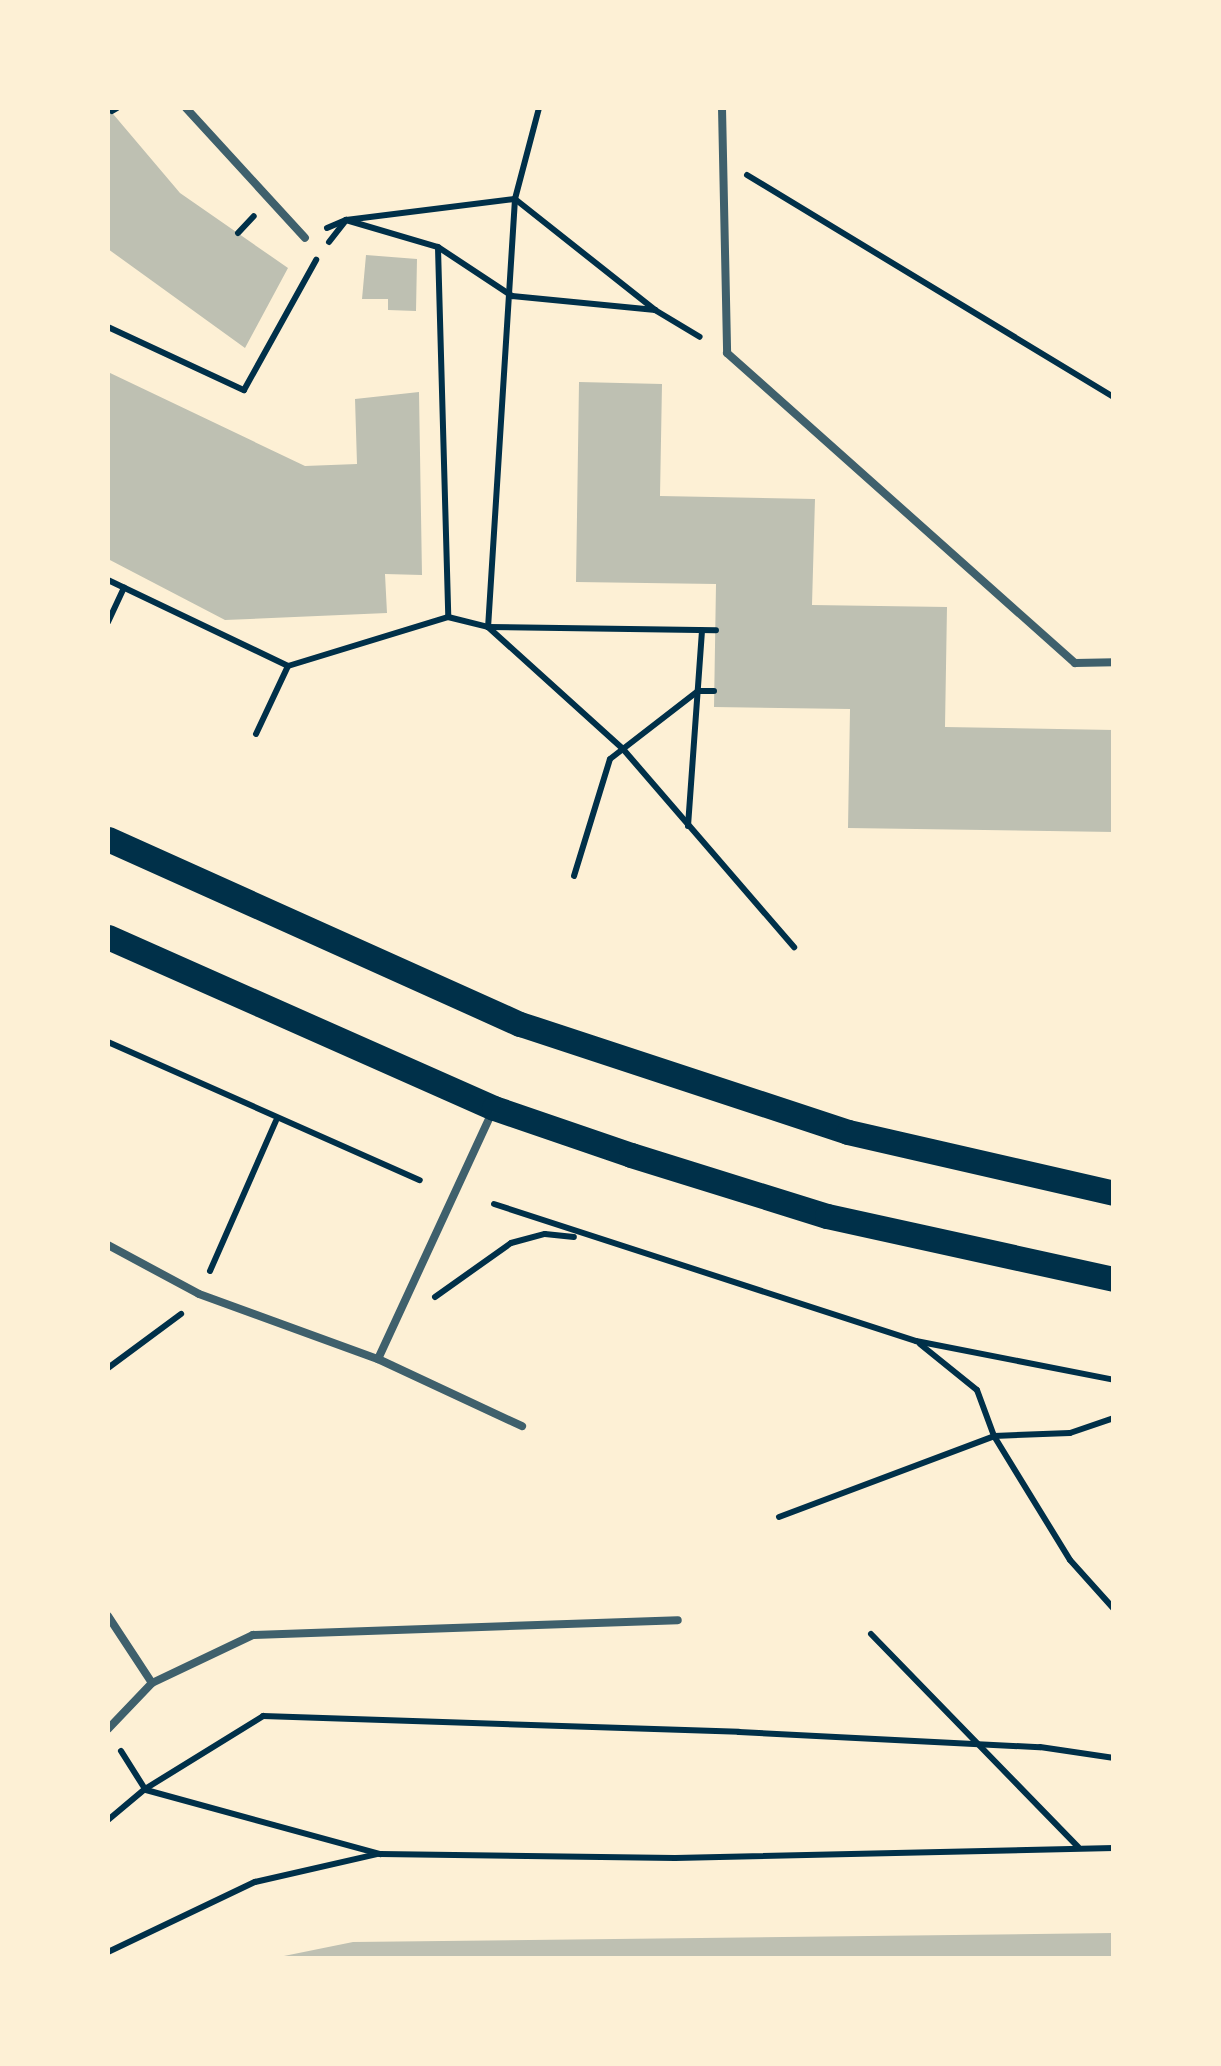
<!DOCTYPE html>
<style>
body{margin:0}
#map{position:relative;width:1221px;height:2066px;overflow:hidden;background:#fdf0d5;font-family:Raleway,sans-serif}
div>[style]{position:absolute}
.building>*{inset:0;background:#bec0b2}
.path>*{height:6px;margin:-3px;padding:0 3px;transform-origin:3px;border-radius:3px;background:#003049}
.service>*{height:8px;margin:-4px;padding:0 4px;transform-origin:4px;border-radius:4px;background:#3f606c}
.primary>*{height:25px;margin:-12.5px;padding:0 12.5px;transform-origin:12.5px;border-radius:12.5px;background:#003049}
span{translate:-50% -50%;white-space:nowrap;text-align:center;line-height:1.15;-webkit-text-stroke:10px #fdf0d5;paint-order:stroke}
.frame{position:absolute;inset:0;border:110px solid #fdf0d5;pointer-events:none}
</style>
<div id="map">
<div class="building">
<i style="clip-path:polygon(108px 108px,180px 193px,288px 268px,245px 348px,108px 249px)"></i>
<i style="clip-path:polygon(366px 255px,417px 259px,416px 311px,388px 310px,388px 299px,362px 299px)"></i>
<i style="clip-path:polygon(108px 372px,305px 466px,357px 464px,355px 399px,419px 392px,422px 575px,385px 574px,387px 613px,225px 620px,108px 559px)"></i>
<i style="clip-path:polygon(579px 382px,662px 384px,660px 496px,815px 499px,812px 605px,947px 607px,945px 727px,1114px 730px,1114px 832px,848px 828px,850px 709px,714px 707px,716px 584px,576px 582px)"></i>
<i style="clip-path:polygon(1114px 1933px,1114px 1958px,279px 1957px,353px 1942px)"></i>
</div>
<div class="path">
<i style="left:539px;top:108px;width:94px;rotate:104.8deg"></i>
<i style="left:515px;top:199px;width:429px;rotate:93.6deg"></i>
<i style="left:488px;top:627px;width:228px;rotate:0.8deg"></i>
<i style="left:112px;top:111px;width:6px;rotate:-31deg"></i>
<i style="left:747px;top:175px;width:429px;rotate:31.2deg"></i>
<i style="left:327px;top:228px;width:21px;rotate:-23deg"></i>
<i style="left:346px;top:220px;width:170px;rotate:-7.1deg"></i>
<i style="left:515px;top:199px;width:179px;rotate:38.4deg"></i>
<i style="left:655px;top:310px;width:52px;rotate:31deg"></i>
<i style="left:238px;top:233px;width:23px;rotate:-47deg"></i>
<i style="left:329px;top:242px;width:28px;rotate:-52deg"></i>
<i style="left:346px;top:220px;width:96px;rotate:16.4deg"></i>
<i style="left:438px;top:247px;width:89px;rotate:33.5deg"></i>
<i style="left:512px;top:296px;width:144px;rotate:5.6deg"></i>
<i style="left:438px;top:248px;width:369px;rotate:88.4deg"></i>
<i style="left:108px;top:327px;width:150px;rotate:24.9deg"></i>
<i style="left:244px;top:390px;width:149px;rotate:-61deg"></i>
<i style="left:108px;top:580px;width:199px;rotate:25.5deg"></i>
<i style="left:288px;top:666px;width:167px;rotate:-17deg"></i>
<i style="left:448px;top:617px;width:41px;rotate:14deg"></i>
<i style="left:488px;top:627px;width:182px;rotate:42.1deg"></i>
<i style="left:623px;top:749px;width:262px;rotate:49.2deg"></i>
<i style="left:108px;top:622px;width:38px;rotate:-65deg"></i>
<i style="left:256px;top:734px;width:75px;rotate:-64.8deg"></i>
<i style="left:688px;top:826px;width:196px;rotate:-85.9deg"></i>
<i style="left:574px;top:876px;width:122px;rotate:-72.9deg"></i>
<i style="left:610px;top:759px;width:111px;rotate:-37.7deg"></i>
<i style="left:698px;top:691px;width:16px"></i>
<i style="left:108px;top:1042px;width:341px;rotate:23.9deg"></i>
<i style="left:494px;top:1204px;width:444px;rotate:18deg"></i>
<i style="left:916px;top:1341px;width:202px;rotate:11.1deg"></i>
<i style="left:210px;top:1271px;width:164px;rotate:-66.3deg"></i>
<i style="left:435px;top:1297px;width:93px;rotate:-35.4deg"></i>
<i style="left:511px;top:1243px;width:35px;rotate:-15deg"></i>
<i style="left:545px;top:1234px;width:29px;rotate:6deg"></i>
<i style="left:920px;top:1344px;width:73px;rotate:38.9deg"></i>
<i style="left:977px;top:1390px;width:49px;rotate:69.7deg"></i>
<i style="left:994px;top:1436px;width:145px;rotate:58.5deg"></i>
<i style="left:1070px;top:1560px;width:66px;rotate:48.1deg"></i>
<i style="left:108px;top:1368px;width:91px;rotate:-36.5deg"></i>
<i style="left:779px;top:1517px;width:230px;rotate:-20.6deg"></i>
<i style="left:994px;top:1436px;width:76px;rotate:-2.3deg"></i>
<i style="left:1070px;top:1433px;width:46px;rotate:-18.8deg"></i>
<i style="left:871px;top:1634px;width:297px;rotate:45.8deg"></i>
<i style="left:145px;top:1789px;width:139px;rotate:-31.7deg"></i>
<i style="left:263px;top:1716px;width:476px;rotate:1.9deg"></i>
<i style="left:739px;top:1732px;width:301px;rotate:2.9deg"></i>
<i style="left:1040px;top:1747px;width:75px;rotate:8.5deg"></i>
<i style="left:146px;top:1790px;width:243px;rotate:15.3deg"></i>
<i style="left:380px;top:1854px;width:295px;rotate:0.8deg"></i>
<i style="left:675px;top:1858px;width:439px;rotate:-1.3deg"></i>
<i style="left:108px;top:1820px;width:48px;rotate:-40deg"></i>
<i style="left:145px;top:1789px;width:45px;rotate:-122.3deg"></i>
<i style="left:108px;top:1952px;width:163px;rotate:-25.5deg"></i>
<i style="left:255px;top:1882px;width:125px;rotate:-12.9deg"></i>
</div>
<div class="service">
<i style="left:186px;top:108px;width:176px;rotate:47.5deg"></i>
<i style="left:722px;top:108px;width:245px;rotate:88.8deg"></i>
<i style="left:727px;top:353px;width:466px;rotate:41.7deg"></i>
<i style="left:1075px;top:663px;width:39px;rotate:-1deg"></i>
<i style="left:108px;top:1245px;width:103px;rotate:28.3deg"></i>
<i style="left:199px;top:1294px;width:190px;rotate:20deg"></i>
<i style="left:378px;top:1359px;width:159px;rotate:25deg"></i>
<i style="left:378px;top:1359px;width:272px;rotate:-65.2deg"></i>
<i style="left:108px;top:1616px;width:80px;rotate:56.7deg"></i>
<i style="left:108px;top:1729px;width:64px;rotate:-46.3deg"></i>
<i style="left:152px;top:1683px;width:112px;rotate:-25.4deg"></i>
<i style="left:253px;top:1635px;width:425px;rotate:-2deg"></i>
</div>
<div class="primary">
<i style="left:108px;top:839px;width:452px;rotate:24.2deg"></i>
<i style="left:520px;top:1024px;width:345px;rotate:18.2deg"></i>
<i style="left:848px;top:1132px;width:273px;rotate:12.9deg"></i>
<i style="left:108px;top:937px;width:422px;rotate:23.9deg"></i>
<i style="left:494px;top:1108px;width:145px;rotate:18.9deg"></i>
<i style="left:631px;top:1155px;width:205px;rotate:17.3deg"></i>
<i style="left:827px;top:1216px;width:294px;rotate:12.4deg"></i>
</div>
<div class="frame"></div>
</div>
